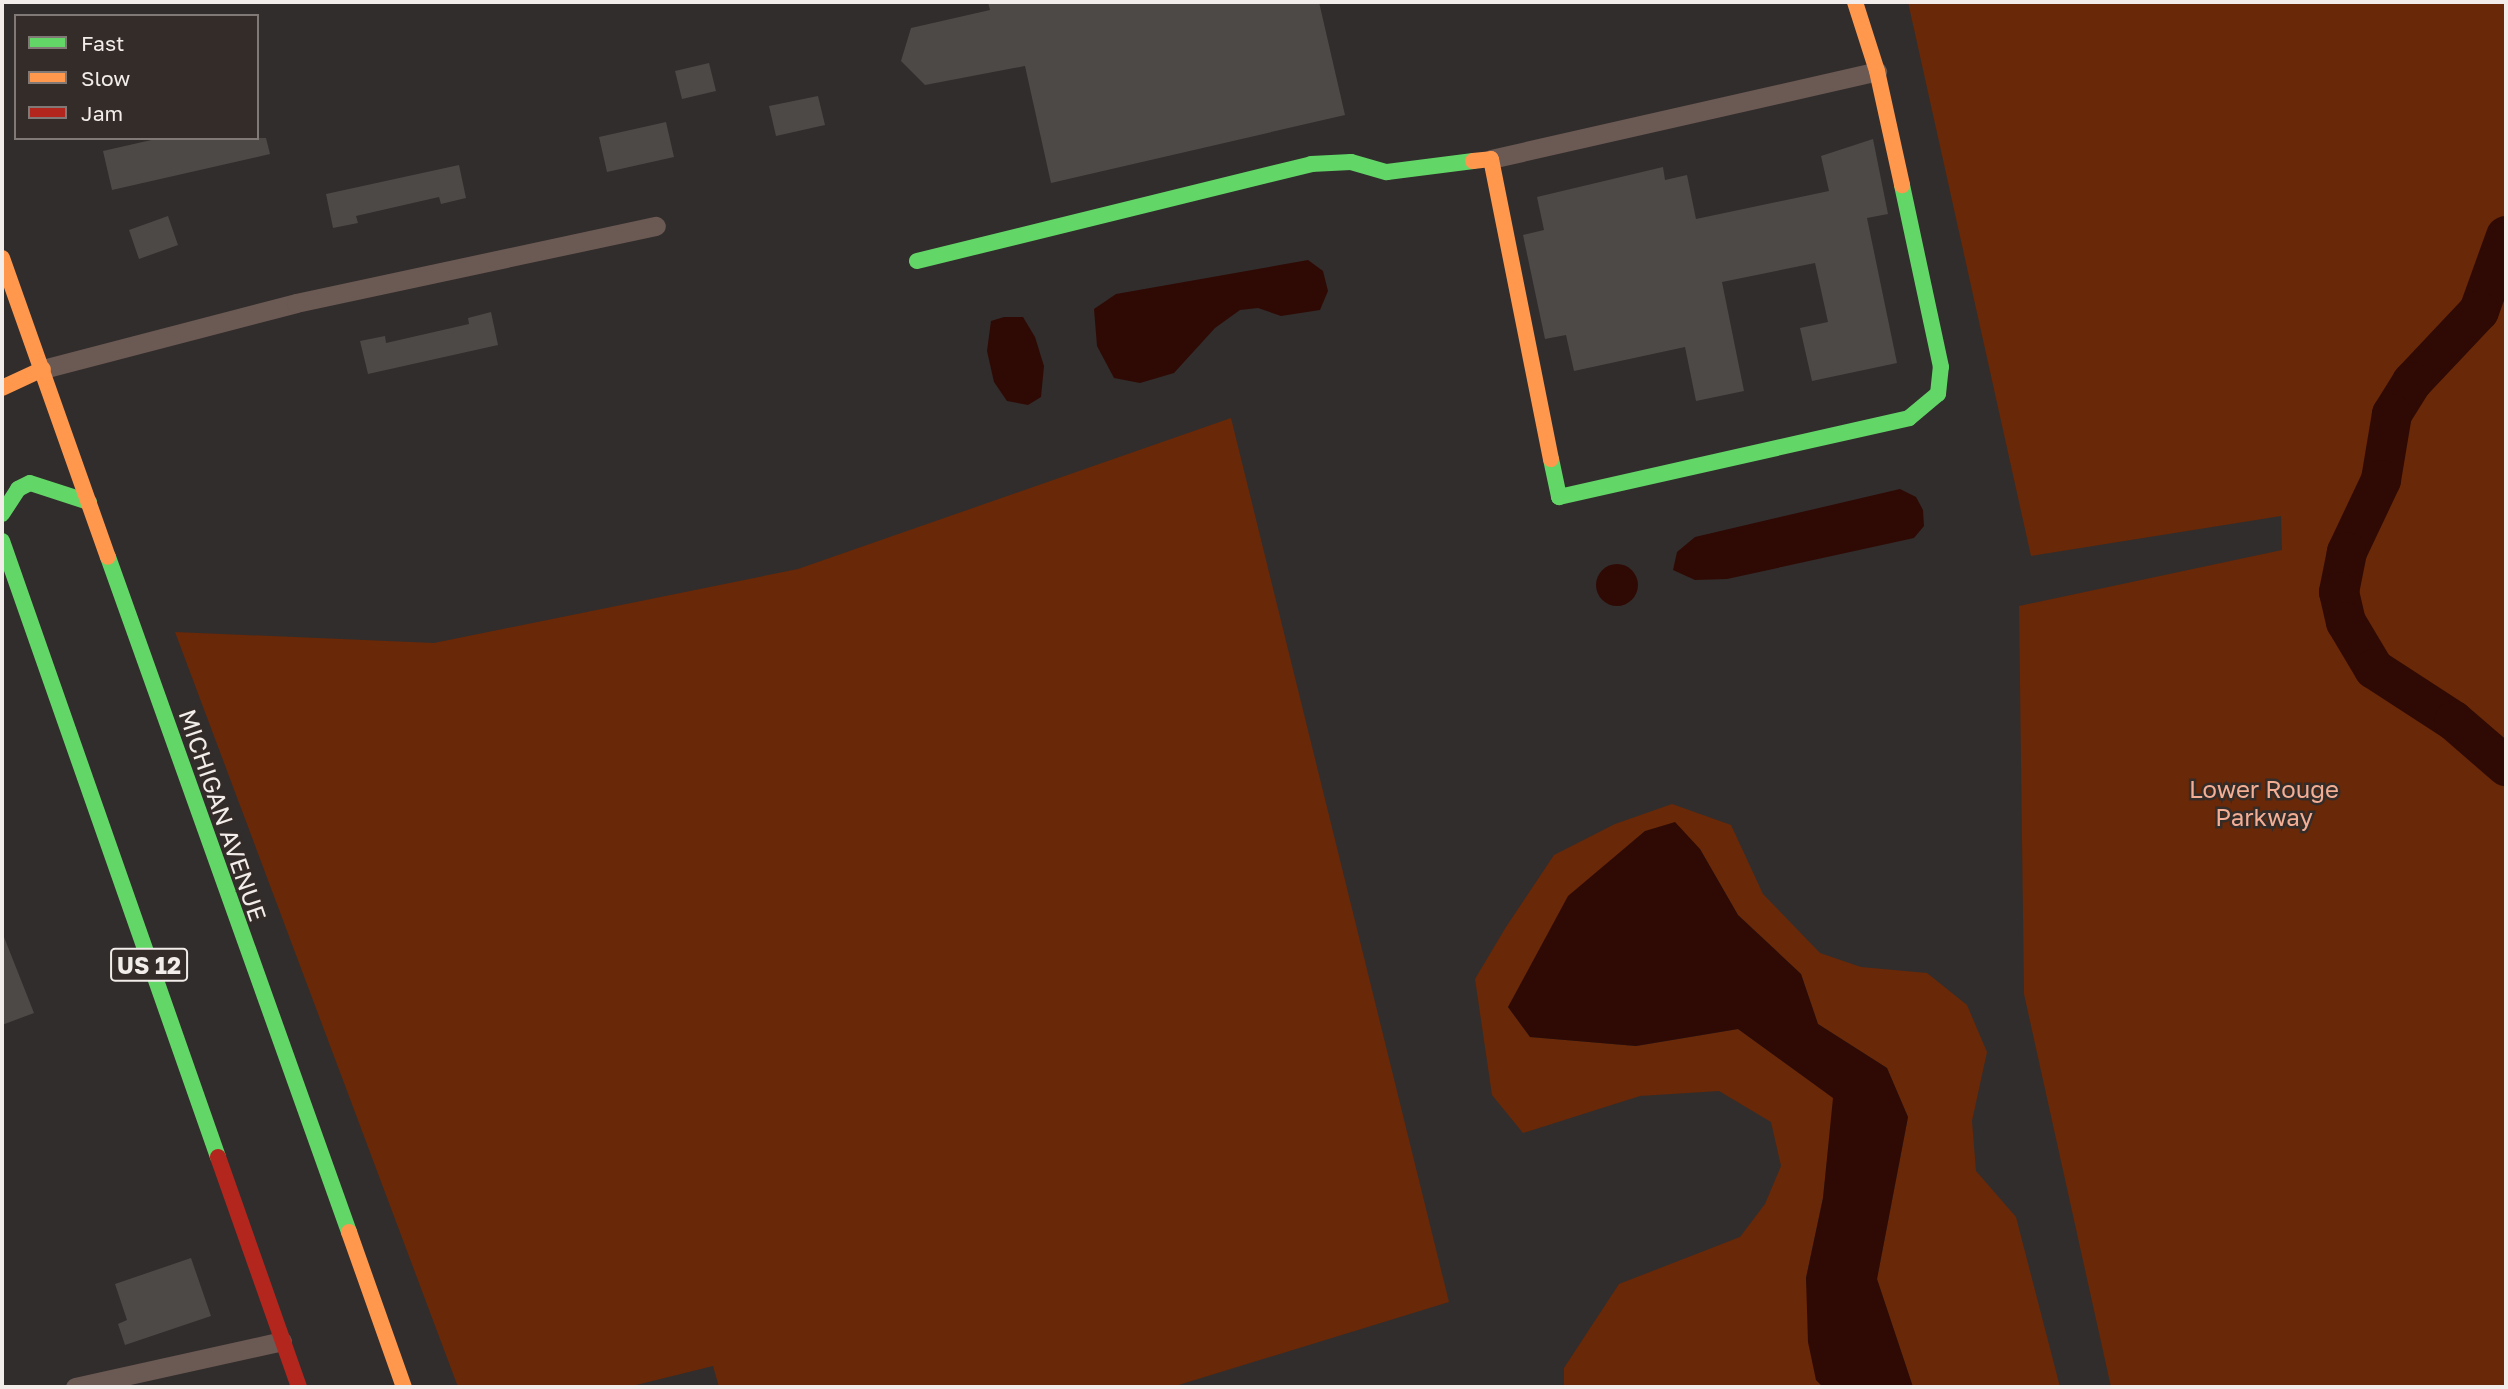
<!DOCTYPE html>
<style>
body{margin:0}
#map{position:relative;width:2508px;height:1389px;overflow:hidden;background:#312d2c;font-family:"Golos Text",sans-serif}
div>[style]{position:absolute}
.green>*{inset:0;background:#692807}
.water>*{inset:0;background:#2f0a04}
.round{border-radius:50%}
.river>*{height:40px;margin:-20px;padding:0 20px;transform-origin:20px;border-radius:20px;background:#2f0a04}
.building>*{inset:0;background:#4c4947}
.street>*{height:19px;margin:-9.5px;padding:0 9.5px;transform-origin:9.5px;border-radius:9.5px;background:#6b5953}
.fast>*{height:16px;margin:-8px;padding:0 8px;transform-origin:8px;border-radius:8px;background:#63d668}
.slow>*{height:16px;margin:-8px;padding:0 8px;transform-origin:8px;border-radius:8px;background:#ff974d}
.jam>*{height:16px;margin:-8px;padding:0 8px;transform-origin:8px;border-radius:8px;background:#b3261e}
span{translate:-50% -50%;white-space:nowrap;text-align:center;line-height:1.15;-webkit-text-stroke:5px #342c29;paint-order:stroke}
.shield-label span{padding:2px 5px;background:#342c29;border:2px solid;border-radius:5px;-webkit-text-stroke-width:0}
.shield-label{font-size:23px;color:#f2edea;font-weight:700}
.park-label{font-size:24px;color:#f4ae94}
.street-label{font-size:24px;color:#f2edea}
.frame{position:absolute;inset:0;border:4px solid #f2edea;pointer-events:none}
.legend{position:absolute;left:14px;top:14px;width:245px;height:126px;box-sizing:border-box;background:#342c29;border:2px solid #807976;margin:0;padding:9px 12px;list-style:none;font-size:21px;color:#f2edea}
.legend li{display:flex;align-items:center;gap:14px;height:35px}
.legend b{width:35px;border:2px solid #807976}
</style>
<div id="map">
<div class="green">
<i style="clip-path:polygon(1908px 2px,2506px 2px,2506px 1387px,2111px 1387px,2024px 994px,2019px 606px,2282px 550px,2281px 516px,2031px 556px)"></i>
<i style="clip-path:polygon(1231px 418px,1449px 1302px,1172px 1387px,719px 1387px,713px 1366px,628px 1387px,458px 1387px,175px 632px,434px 643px,798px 569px)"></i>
<i style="clip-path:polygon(1672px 804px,1731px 825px,1763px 894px,1820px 953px,1861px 967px,1927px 973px,1967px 1005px,1987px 1052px,1972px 1121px,1976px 1171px,2016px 1217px,2060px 1387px,1913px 1387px,1877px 1279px,1908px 1117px,1887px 1068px,1818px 1024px,1801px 974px,1738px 915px,1700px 849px,1645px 831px,1621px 852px,1508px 1007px,1530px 1037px,1636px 1046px,1738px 1029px,1834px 1098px,1823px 1198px,1806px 1278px,1816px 1380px,1823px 1387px,1564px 1387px,1564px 1368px,1619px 1284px,1740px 1237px,1765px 1204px,1781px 1166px,1771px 1122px,1719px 1091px,1640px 1096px,1523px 1133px,1492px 1095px,1475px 979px,1506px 927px,1554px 855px,1615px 824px)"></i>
</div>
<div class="water">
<i style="clip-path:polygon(1308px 260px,1323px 271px,1328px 291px,1320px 310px,1281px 316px,1258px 308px,1240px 310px,1215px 328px,1174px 373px,1140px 383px,1114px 378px,1097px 346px,1094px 309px,1116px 294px)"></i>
<i style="clip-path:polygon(1004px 317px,1023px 317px,1035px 337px,1044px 366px,1041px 397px,1028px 405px,1007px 401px,994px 382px,987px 351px,991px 321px)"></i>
<i style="clip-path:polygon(1900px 489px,1916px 497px,1923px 510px,1924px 526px,1914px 538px,1727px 579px,1695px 580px,1673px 570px,1677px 552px,1695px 537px)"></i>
<i class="round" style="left:1596px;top:564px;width:42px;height:42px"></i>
<i style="clip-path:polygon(1675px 822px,1700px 849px,1738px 915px,1801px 974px,1818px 1024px,1887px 1068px,1908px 1117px,1877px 1279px,1913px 1387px,1823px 1387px,1816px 1380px,1808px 1342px,1806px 1278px,1823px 1198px,1833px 1098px,1738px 1029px,1636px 1046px,1530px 1037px,1508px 1007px,1568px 896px,1645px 831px)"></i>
</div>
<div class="river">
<i style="left:2506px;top:236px;width:80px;rotate:109.8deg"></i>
<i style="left:2479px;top:311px;width:98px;rotate:133.3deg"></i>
<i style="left:2412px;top:382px;width:38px;rotate:122deg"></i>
<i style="left:2392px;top:414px;width:67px;rotate:99.5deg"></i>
<i style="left:2381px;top:480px;width:80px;rotate:115.3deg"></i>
<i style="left:2347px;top:552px;width:41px;rotate:101.3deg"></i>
<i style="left:2339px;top:592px;width:31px;rotate:77deg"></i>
<i style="left:2346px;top:622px;width:55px;rotate:59.2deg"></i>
<i style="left:2374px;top:669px;width:95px;rotate:33deg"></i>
<i style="left:2454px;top:721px;width:69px;rotate:40.9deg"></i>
</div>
<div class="building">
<i style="clip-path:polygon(988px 2px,1319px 2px,1345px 115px,1051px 183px,1025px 66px,925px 85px,901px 61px,911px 28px,990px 10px)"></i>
<i style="clip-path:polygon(709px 63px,716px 91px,682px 99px,675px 71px)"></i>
<i style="clip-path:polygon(818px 96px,825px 125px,776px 136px,769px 106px)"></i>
<i style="clip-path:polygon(666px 122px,674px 157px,607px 172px,599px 137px)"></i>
<i style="clip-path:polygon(160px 138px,266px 138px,270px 154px,112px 190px,103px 151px)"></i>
<i style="clip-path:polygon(1873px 139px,1888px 214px,1867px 218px,1897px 363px,1812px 381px,1800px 328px,1828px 322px,1815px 263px,1722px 282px,1744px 391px,1696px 401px,1685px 347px,1574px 371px,1566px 335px,1545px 339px,1523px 235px,1544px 230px,1537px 197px,1663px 167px,1665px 180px,1687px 175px,1696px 219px,1829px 191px,1821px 156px)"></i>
<i style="clip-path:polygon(459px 165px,466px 198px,441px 204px,439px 197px,356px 216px,358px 223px,333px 228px,326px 194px)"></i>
<i style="clip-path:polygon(168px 216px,178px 245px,139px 259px,129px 230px)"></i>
<i style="clip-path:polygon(491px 312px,498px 345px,368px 374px,360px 341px,385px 336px,386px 343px,469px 324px,468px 318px)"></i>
<i style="clip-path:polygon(2px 932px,34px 1013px,2px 1025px)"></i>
<i style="clip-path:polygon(191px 1258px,211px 1316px,125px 1345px,118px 1324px,127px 1320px,115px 1284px)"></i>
</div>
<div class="street">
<i style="left:1491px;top:159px;width:396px;rotate:-12.8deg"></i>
<i style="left:43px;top:369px;width:261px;rotate:-14.6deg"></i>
<i style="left:296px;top:303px;width:368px;rotate:-12.1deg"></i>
<i style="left:75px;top:1387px;width:212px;rotate:-12.5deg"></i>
</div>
<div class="fast">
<i style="left:917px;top:261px;width:406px;rotate:-13.8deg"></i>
<i style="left:1311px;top:164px;width:40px;rotate:-2.9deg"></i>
<i style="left:1351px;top:162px;width:37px;rotate:16deg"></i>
<i style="left:1387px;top:172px;width:87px;rotate:-7.3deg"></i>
<i style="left:1551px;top:459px;width:39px;rotate:78deg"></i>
<i style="left:1559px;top:497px;width:359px;rotate:-12.7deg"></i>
<i style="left:1909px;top:418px;width:38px;rotate:-40deg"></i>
<i style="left:1938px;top:394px;width:27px;rotate:-84deg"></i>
<i style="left:1941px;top:367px;width:186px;rotate:-102.1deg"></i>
<i style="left:2px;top:514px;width:30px;rotate:-57deg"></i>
<i style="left:18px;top:489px;width:13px;rotate:-27deg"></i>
<i style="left:30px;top:483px;width:62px;rotate:17.9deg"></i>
<i style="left:2px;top:541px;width:653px;rotate:70.68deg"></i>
<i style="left:108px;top:557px;width:717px;rotate:70.35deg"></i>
</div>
<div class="slow">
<i style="left:1855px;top:2px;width:72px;rotate:72.3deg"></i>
<i style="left:1877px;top:71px;width:117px;rotate:77.6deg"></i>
<i style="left:1473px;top:161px;width:18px;rotate:-6deg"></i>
<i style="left:1491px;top:159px;width:306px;rotate:78.7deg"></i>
<i style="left:2px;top:258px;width:317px;rotate:70.5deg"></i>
<i style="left:2px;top:388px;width:45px;rotate:-24.9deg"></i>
<i style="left:349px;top:1232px;width:164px;rotate:70.5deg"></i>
</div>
<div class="jam">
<i style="left:218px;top:1157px;width:244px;rotate:70.6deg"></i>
</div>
<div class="shield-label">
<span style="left:149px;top:965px">US 12</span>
</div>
<div class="park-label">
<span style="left:2264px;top:803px">Lower Rouge<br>Parkway</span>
</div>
<div class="street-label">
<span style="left:223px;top:815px;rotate:71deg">MICHIGAN AVENUE</span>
</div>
<div class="frame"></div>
<ul class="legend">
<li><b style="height:9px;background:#63d668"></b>Fast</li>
<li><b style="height:9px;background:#ff974d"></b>Slow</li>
<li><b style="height:9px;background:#b3261e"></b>Jam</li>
</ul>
</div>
